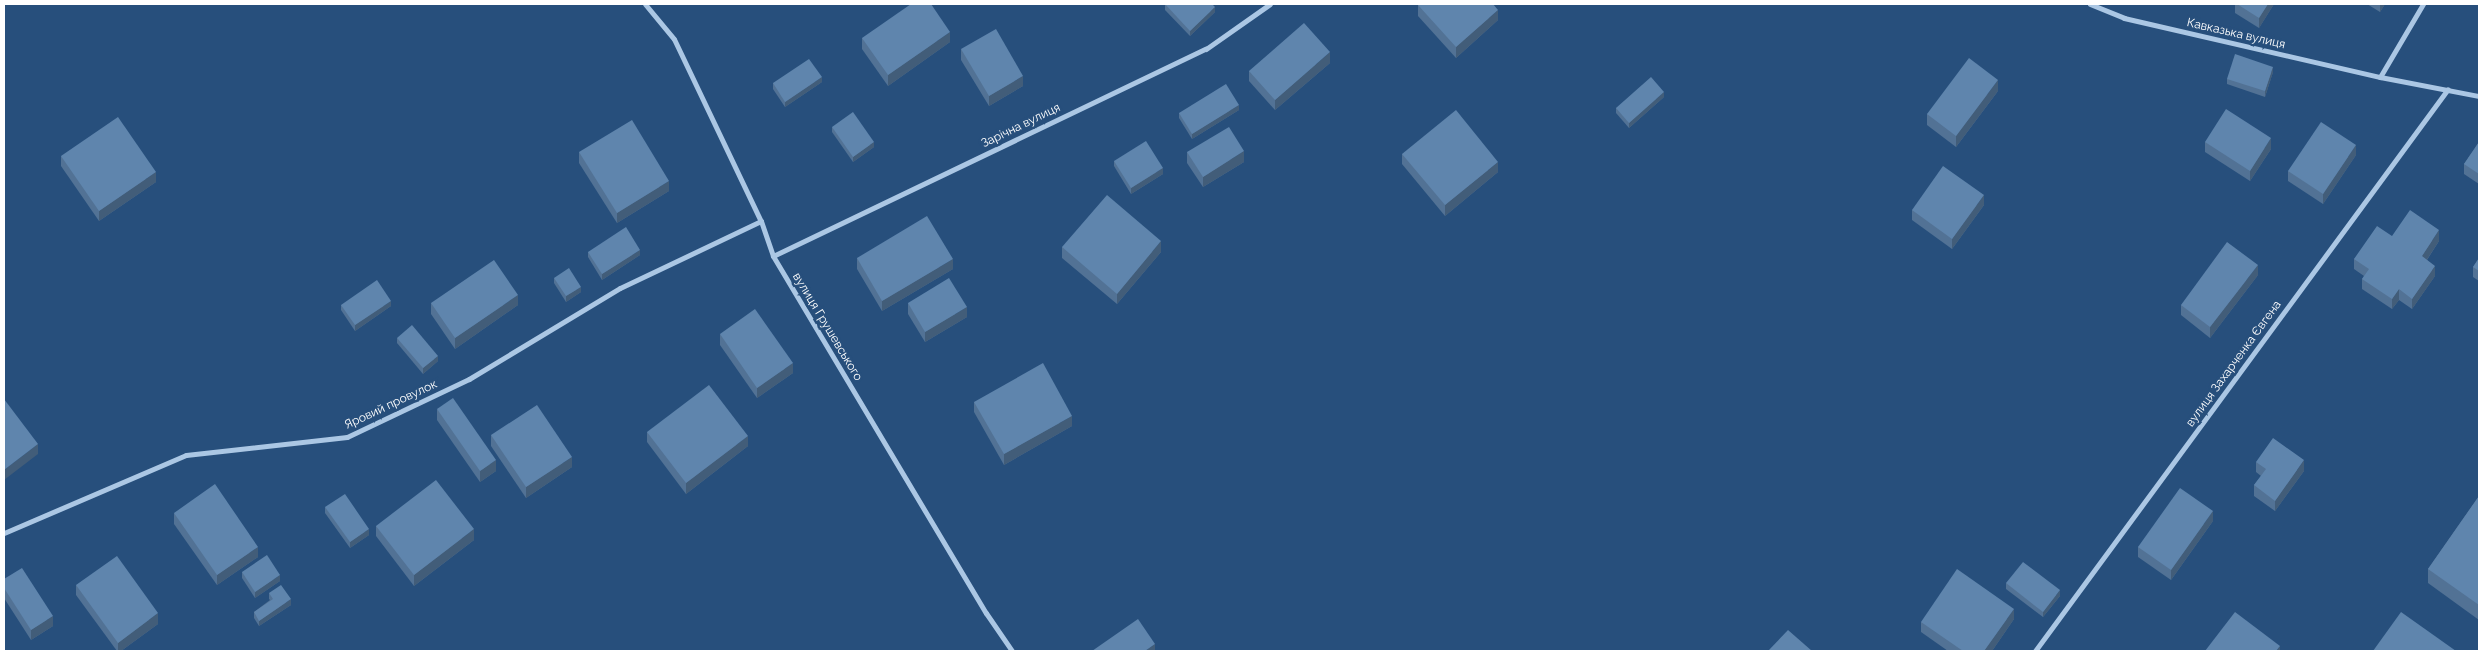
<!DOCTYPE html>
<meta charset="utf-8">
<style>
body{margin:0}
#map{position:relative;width:2483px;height:655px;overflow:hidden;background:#274f7c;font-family:Raleway,sans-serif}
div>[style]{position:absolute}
.street>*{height:5px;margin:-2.5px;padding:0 2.5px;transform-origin:2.5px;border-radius:2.5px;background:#abc7e4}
.wall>*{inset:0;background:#527295}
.shaded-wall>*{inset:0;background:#425d79}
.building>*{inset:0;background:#5f85ad}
span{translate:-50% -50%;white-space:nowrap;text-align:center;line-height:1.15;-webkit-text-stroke:5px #274f7c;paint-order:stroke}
.street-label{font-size:12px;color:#fff}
.frame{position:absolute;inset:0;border:5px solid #fff;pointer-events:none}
</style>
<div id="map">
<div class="street">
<i style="left:645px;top:4px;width:45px;rotate:50.4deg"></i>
<i style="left:674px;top:39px;width:202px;rotate:64.5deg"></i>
<i style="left:761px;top:221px;width:37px;rotate:71deg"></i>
<i style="left:773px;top:256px;width:416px;rotate:59.2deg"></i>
<i style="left:986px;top:613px;width:46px;rotate:55.6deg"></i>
<i style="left:2090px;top:4px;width:37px;rotate:22deg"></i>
<i style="left:2124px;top:18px;width:263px;rotate:13deg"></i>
<i style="left:2380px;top:77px;width:101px;rotate:10.9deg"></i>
<i style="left:2380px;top:77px;width:85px;rotate:-59.5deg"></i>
<i style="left:773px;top:256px;width:480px;rotate:-25.6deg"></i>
<i style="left:1206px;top:49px;width:78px;rotate:-35.1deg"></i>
<i style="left:4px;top:533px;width:198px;rotate:-23.2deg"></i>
<i style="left:186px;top:455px;width:162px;rotate:-6.4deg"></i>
<i style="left:347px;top:437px;width:135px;rotate:-25.4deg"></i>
<i style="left:469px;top:379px;width:176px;rotate:-31.1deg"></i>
<i style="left:620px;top:288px;width:156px;rotate:-25.4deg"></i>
<i style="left:2035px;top:651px;width:697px;rotate:-53.69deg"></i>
</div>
<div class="wall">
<i style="clip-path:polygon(1165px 4px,1215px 12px,1190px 36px,1165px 10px)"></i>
<i style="clip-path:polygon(2235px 4px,2274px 4px,2259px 28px,2235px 13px)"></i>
<i style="clip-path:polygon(2367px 4px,2385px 4px,2380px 12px)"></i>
<i style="clip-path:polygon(1418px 5px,1498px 20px,1456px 58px,1418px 16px)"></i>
<i style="clip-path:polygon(862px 38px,950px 42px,888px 86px,862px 49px)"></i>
<i style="clip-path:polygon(961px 49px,1023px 86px,989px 106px,961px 60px)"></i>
<i style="clip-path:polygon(1330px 63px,1275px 110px,1249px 81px,1249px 71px)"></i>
<i style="clip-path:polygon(2273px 72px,2265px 97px,2227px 84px,2227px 79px)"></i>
<i style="clip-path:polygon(822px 82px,785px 107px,773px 89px,773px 83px)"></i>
<i style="clip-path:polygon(1998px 91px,1956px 147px,1927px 125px,1927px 114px)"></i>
<i style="clip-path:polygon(1664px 97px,1629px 128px,1616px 113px,1616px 108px)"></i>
<i style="clip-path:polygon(1239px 110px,1192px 139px,1179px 118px,1179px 113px)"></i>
<i style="clip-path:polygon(832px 127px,874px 147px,853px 162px,832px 132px)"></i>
<i style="clip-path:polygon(2205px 142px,2271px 149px,2250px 181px,2205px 152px)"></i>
<i style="clip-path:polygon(2479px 142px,2479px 184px,2464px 174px,2464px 164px)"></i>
<i style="clip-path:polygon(579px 152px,669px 191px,617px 223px,579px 163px)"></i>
<i style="clip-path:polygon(1187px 152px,1244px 162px,1203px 187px,1187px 163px)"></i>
<i style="clip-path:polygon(1402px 154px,1498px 172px,1445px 216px,1402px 164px)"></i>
<i style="clip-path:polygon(2356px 155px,2323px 204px,2288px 181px,2288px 171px)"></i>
<i style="clip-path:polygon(61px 156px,156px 182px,99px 221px,61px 166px)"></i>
<i style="clip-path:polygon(1114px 161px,1163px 174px,1131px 194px,1114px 166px)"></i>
<i style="clip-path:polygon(1984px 205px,1952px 249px,1912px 220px,1912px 210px)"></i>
<i style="clip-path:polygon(2392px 236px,2439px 241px,2427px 260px,2435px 276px,2412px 309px,2399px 300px,2392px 309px,2362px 289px,2362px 279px,2364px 276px,2354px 269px,2354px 259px)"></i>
<i style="clip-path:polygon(1062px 247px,1161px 252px,1117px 304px,1062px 258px)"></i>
<i style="clip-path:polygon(588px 252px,640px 255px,602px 280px,588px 257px)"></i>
<i style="clip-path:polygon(857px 258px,953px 269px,882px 311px,857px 269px)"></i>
<i style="clip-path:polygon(2479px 258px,2479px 281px,2473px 277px,2473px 267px)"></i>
<i style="clip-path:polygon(2258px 275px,2210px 338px,2181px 315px,2181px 305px)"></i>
<i style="clip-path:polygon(554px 278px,581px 292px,566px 302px,554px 283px)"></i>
<i style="clip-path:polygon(431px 303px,518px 305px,455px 349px,431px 314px)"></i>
<i style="clip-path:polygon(908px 303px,967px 317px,925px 342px,908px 314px)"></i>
<i style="clip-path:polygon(341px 305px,391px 306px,355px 331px,341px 310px)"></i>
<i style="clip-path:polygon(720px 334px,793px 373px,757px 398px,720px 345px)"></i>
<i style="clip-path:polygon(397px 338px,438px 361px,423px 374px,397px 343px)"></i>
<i style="clip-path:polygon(974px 402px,1072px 426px,1004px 465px,974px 412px)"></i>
<i style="clip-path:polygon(437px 409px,496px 471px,480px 482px,437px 420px)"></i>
<i style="clip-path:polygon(647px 432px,748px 446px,686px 494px,647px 442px)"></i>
<i style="clip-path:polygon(491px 435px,572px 467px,526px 498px,491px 446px)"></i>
<i style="clip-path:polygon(2256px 462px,2304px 471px,2275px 511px,2254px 496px,2254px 485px,2261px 476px,2256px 472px)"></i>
<i style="clip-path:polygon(2479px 496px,2479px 620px,2428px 583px,2428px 569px)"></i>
<i style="clip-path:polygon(325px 507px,369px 535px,350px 548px,325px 513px)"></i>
<i style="clip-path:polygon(174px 513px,258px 557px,217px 585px,174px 524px)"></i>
<i style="clip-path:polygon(2213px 521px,2171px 580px,2138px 557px,2138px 547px)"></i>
<i style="clip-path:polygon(376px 526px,474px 540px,414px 586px,376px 536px)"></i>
<i style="clip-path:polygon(242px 572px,280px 581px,255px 598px,242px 578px)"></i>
<i style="clip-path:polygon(4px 579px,53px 626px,31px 640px,4px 598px)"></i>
<i style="clip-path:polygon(2006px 583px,2060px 596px,2043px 617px,2006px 589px)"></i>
<i style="clip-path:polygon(76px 585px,158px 624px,121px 651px,117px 651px,76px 595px)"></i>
<i style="clip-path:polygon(269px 593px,291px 605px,259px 626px,254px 618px,254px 612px,270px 600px,269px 599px)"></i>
<i style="clip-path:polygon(2014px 619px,1992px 651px,1948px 651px,1921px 632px,1921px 622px)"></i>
</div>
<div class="shaded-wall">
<i style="clip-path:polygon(2268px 4px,2274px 4px,2259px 28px,2259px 18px)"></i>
<i style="clip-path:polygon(2380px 4px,2385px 4px,2380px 12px)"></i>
<i style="clip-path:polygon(1215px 7px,1215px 12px,1190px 36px,1190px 31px)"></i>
<i style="clip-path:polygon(1498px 10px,1498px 20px,1456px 58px,1456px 47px)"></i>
<i style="clip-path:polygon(950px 32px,950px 42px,888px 86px,888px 75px)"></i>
<i style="clip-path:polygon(1330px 52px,1330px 63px,1275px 110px,1275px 100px)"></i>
<i style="clip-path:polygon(2273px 67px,2273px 72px,2265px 97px,2265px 91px)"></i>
<i style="clip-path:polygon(1023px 76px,1023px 86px,989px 106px,989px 96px)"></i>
<i style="clip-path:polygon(822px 77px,822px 82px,785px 107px,785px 102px)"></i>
<i style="clip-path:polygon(1998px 80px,1998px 91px,1956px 147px,1956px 136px)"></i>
<i style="clip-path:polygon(1664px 92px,1664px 97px,1629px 128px,1629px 123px)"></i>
<i style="clip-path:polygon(1239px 105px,1239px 110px,1192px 139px,1192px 134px)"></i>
<i style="clip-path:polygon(2271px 138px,2271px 149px,2250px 181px,2250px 171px)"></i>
<i style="clip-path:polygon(874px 142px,874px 147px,853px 162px,853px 157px)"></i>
<i style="clip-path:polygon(2356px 145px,2356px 155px,2323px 204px,2323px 194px)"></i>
<i style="clip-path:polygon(1244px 151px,1244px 162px,1203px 187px,1203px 177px)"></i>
<i style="clip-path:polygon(1498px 162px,1498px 172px,1445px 216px,1445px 205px)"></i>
<i style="clip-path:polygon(1163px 168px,1163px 174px,1131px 194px,1131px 188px)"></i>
<i style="clip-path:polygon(156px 172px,156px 182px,99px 221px,99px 211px)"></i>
<i style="clip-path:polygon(669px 181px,669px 191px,617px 223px,617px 213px)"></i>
<i style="clip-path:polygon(1984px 195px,1984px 205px,1952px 249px,1952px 239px)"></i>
<i style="clip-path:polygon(2439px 230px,2439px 241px,2422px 267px,2422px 256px)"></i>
<i style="clip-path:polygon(1161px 241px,1161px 252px,1117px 304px,1117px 294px)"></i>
<i style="clip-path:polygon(640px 250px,640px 255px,602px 280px,602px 274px)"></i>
<i style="clip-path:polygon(953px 259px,953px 269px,882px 311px,882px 301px)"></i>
<i style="clip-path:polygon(2258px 265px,2258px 275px,2210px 338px,2210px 327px)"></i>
<i style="clip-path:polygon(2435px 266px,2435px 276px,2412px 309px,2412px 299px)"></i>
<i style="clip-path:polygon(581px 287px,581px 292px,566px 302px,566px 296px)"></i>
<i style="clip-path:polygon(2399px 289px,2399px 300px,2392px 309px,2392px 299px)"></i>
<i style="clip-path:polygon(518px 295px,518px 305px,455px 349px,455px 338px)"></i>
<i style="clip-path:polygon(391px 301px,391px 306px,355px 331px,355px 325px)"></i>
<i style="clip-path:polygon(967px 307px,967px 317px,925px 342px,925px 332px)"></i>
<i style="clip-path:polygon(438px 356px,438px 361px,423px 374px,423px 368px)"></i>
<i style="clip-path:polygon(793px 363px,793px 373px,757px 398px,757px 388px)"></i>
<i style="clip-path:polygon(1072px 416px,1072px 426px,1004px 465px,1004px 454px)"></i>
<i style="clip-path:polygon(748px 436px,748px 446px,686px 494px,686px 483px)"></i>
<i style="clip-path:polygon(38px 444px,38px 454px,4px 480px,4px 470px)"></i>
<i style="clip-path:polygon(572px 457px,572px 467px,526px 498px,526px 487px)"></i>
<i style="clip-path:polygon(496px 460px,496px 471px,480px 482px,480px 471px)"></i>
<i style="clip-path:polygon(2304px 460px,2304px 471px,2275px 511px,2275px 501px)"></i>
<i style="clip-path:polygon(2213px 511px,2213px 521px,2171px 580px,2171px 570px)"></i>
<i style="clip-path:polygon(369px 529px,369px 535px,350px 548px,350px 542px)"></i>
<i style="clip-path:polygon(474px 529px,474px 540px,414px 586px,414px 575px)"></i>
<i style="clip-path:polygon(258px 547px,258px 557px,217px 585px,217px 575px)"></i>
<i style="clip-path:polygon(280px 575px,280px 581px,255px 598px,255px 592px)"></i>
<i style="clip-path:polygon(2060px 590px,2060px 596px,2043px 617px,2043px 612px)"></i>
<i style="clip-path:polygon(291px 599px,291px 605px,259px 626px,259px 621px)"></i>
<i style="clip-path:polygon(2014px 609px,2014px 619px,1992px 651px,1984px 651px)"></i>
<i style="clip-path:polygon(158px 613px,158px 624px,121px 651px,118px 651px,118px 643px)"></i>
<i style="clip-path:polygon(53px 616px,53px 626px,31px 640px,31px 630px)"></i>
<i style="clip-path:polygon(1155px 644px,1155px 651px,1145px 651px)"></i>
<i style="clip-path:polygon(2280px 646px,2280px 651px,2276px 651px)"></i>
</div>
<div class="building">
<i style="clip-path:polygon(911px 4px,931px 4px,950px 32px,888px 75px,862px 38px)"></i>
<i style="clip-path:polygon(1165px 4px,1212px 4px,1215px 7px,1190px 31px)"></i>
<i style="clip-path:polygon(1420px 4px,1493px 4px,1498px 10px,1456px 47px,1418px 5px)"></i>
<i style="clip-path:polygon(2237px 4px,2268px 4px,2259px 18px)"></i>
<i style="clip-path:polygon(1304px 23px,1330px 52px,1275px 100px,1249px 71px)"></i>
<i style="clip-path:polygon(996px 29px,1023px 76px,989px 96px,961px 49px)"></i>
<i style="clip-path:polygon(2235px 54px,2273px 67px,2265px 91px,2227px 79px)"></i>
<i style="clip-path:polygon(1969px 58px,1998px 80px,1956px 136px,1927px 114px)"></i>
<i style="clip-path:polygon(809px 59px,822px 77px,785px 102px,773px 83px)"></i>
<i style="clip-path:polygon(1651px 77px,1664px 92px,1629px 123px,1616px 108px)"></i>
<i style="clip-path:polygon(1226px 84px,1239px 105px,1192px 134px,1179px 113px)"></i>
<i style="clip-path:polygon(2226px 109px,2271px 138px,2250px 171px,2205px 142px)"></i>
<i style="clip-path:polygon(1456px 110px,1498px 162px,1445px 205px,1402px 154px)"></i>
<i style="clip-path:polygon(853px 112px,874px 142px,853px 157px,832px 127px)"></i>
<i style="clip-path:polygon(118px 117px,156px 172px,99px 211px,61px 156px)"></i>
<i style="clip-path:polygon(632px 120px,669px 181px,617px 213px,579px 152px)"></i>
<i style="clip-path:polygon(2321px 122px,2356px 145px,2323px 194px,2288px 171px)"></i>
<i style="clip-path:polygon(1229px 127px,1244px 151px,1203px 177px,1187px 152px)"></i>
<i style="clip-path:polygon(1146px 141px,1163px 168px,1131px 188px,1114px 161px)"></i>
<i style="clip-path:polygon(2479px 142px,2479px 174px,2464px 164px)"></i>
<i style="clip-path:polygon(1943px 166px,1984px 195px,1952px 239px,1912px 210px)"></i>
<i style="clip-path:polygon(1107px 195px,1161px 241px,1117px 294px,1062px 247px)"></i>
<i style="clip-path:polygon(2410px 210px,2439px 230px,2422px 256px,2435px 266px,2412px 299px,2399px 289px,2392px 299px,2362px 279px,2369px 269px,2354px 259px,2377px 226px,2392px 236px)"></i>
<i style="clip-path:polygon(927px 216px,953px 259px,882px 301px,857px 258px)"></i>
<i style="clip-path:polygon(626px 227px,640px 250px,602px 274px,588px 252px)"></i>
<i style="clip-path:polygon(2227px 242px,2258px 265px,2210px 327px,2181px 305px)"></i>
<i style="clip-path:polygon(2479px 258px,2479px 271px,2473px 267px)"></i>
<i style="clip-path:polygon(494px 260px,518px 295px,455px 338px,431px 303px)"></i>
<i style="clip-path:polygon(569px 268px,581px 287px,566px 296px,554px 278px)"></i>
<i style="clip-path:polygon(949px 278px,967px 307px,925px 332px,908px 303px)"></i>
<i style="clip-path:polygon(377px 280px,391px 301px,355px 325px,341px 305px)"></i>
<i style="clip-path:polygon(755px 309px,793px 363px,757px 388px,720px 334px)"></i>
<i style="clip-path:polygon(412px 325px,438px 356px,423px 368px,397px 338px)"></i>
<i style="clip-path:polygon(1043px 363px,1072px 416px,1004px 454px,974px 402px)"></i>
<i style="clip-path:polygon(709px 385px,748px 436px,686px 483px,647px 432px)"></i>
<i style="clip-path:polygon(453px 398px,496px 460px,480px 471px,437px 409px)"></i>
<i style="clip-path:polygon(4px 399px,38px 444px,4px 470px)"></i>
<i style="clip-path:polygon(537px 405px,572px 457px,526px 487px,491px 435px)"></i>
<i style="clip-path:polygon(2273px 438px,2304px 460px,2275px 501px,2254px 485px,2266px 469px,2256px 462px)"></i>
<i style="clip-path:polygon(436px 480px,474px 529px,414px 575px,376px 526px)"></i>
<i style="clip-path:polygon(215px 484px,258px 547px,217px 575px,174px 513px)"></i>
<i style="clip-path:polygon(2180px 488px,2213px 511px,2171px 570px,2138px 547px)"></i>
<i style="clip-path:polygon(345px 494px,369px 529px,350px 542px,325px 507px)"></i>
<i style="clip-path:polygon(2479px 496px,2479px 605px,2428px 569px)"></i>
<i style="clip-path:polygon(267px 555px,280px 575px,255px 592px,242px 572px)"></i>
<i style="clip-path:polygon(117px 556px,158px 613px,118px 643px,76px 585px)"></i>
<i style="clip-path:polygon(2023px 562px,2060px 590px,2043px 612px,2006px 583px)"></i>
<i style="clip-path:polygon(22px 568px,53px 616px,31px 630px,4px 588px,4px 579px)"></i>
<i style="clip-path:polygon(1957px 569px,2014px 609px,1984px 651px,1963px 651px,1921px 622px)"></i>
<i style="clip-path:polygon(281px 585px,291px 599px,259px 621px,254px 612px,273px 599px,269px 593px)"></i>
<i style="clip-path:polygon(2235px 612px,2280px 646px,2276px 651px,2205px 651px)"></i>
<i style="clip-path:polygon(2401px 612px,2456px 651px,2373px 651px)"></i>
<i style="clip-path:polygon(1138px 619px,1155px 644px,1145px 651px,1092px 651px)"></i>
<i style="clip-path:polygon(1788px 630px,1812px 651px,1768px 651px)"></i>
</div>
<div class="street-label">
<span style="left:2236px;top:34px;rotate:13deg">Кавказька вулиця</span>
<span style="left:1021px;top:126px;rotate:-26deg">Зарічна вулиця</span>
<span style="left:827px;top:327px;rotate:59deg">вулиця Грушевського</span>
<span style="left:2234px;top:364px;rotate:-54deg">вулиця Захарченка Євгена</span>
<span style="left:391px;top:405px;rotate:-25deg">Яровий провулок</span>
</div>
<div class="frame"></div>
</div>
